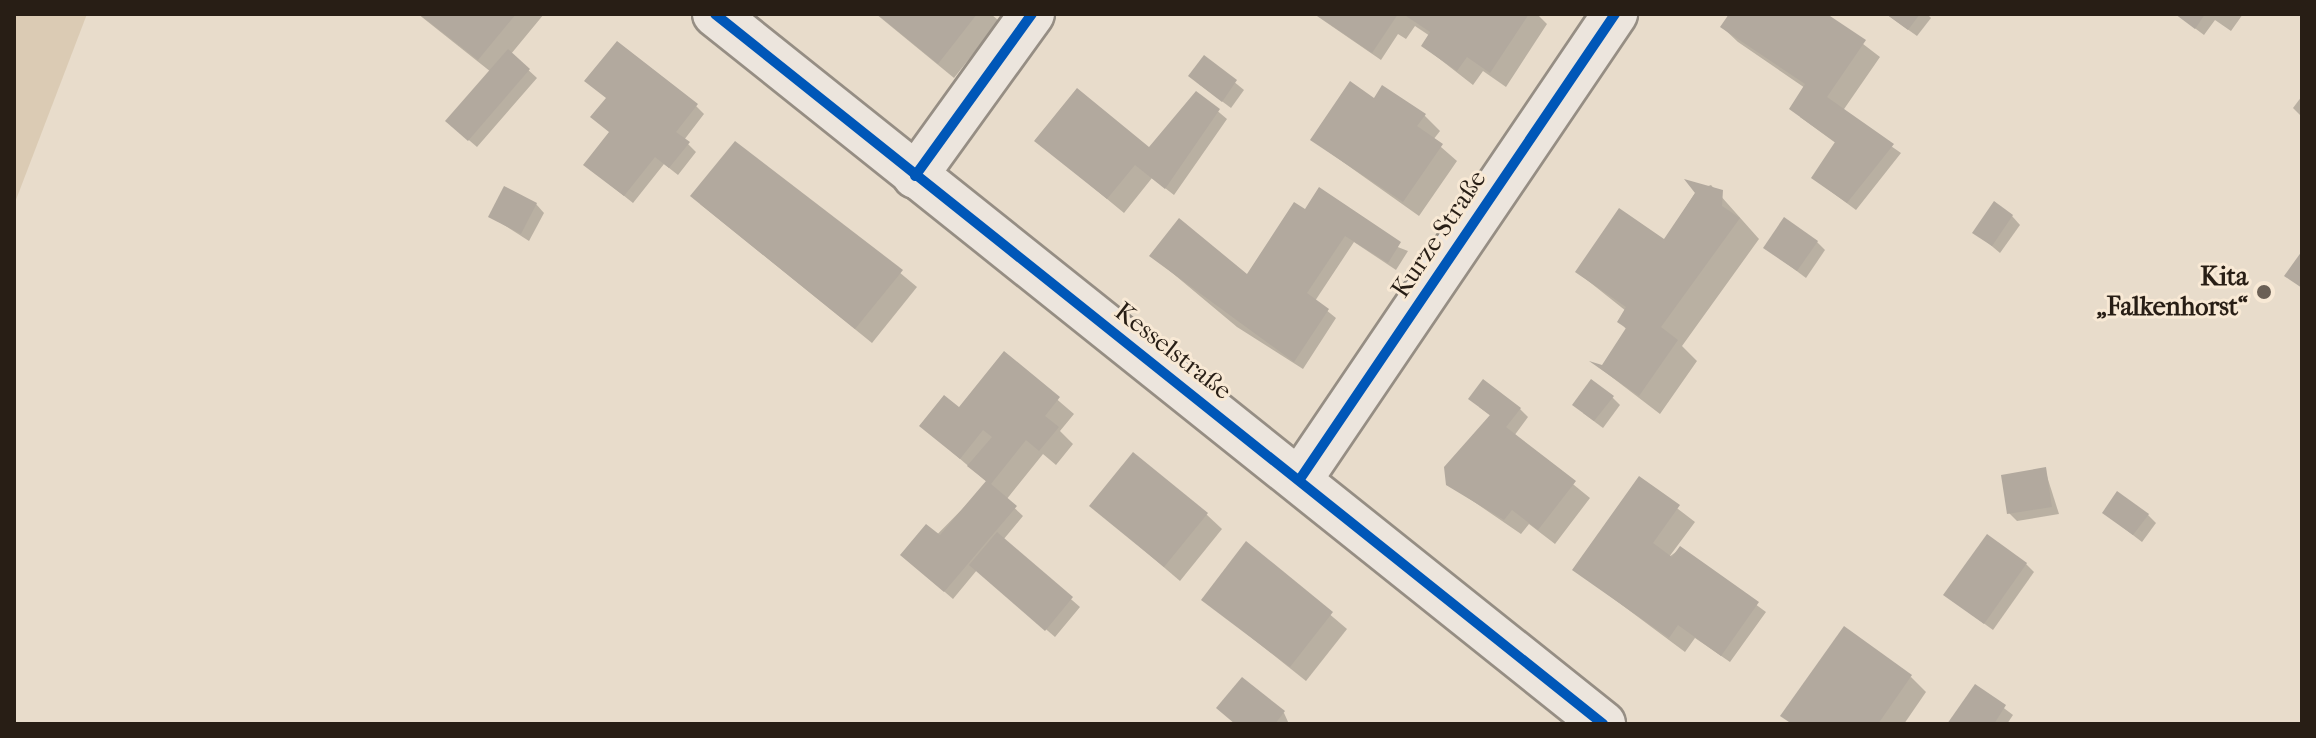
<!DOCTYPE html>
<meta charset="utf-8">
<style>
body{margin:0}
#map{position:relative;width:2316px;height:738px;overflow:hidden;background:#e8dccb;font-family:"IM FELL French Canon",serif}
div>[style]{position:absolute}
.green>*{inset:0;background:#dbcbb4}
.shadow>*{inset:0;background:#0003}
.building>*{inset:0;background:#b2a99e}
.roads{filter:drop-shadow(2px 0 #968e84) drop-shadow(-2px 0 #968e84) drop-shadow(0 2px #968e84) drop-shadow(0 -2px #968e84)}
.minor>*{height:44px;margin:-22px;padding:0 22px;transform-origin:22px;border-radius:22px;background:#ece5dd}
.cycleway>*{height:10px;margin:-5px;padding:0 5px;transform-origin:5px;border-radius:5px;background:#0057b8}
.dots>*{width:22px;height:22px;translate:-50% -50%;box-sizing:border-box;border:4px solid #f8e9d5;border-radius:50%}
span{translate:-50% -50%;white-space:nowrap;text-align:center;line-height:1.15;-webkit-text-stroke:6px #f8e9d5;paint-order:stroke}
.street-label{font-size:26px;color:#281e15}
.poi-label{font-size:26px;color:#281e15;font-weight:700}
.right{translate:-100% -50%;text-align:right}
.frame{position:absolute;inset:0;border:16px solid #281e15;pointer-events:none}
</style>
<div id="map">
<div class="green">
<i style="clip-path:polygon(14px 14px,87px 14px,14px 205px)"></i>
</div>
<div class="shadow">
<i style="clip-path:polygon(418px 14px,544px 14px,511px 54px,537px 78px,477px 147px,456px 129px,491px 72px)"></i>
<i style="clip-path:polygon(876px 14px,991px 14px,999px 21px,954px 78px)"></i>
<i style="clip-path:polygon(1314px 14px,1537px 14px,1547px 24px,1506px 87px,1483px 71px,1473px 85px,1423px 46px,1430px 36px,1415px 26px,1406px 39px,1398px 34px,1381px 60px)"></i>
<i style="clip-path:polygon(1731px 14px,1824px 14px,1880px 57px,1842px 112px,1901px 153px,1856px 210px,1813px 178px,1837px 144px,1800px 117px,1805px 88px,1738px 42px,1722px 27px)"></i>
<i style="clip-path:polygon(1886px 14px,1927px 14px,1931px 18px,1917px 36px)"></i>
<i style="clip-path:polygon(2176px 14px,2243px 14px,2231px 31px,2215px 20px,2204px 35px)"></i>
<i style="clip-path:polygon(1205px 58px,1244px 90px,1231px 108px,1199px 84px)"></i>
<i style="clip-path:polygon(1196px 93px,1227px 119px,1174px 195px,1152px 178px,1124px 213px,1037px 141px,1150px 150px)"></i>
<i style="clip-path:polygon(2302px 96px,2302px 117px,2293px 108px)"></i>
<i style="clip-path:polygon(1375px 101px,1424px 115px,1440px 131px,1433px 140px,1457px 161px,1419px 216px,1312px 140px)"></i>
<i style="clip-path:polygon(696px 106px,704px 114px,684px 140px,696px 152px,678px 175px,664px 164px,633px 203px,594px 172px)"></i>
<i style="clip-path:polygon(1711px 185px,1759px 239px,1682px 346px,1697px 361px,1660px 414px,1596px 365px,1603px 367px,1627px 330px,1619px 321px,1626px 311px,1577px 272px,1664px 242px,1697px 190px)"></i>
<i style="clip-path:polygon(536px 204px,544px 213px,529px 241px,490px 216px)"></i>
<i style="clip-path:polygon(700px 204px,838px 221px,917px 287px,872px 343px)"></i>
<i style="clip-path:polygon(1305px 211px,1408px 251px,1396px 270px,1354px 242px,1315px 301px,1336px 318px,1303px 369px,1237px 327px,1152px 256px,1247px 276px)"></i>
<i style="clip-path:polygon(2012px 216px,2020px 225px,2000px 253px,1975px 232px)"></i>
<i style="clip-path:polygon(1817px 242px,1825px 250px,1806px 278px,1766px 248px)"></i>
<i style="clip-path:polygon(1004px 354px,1074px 414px,1060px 431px,1073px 444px,1056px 465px,1043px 454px,1006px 500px,1023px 516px,1003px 540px,1080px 607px,1055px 637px,977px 570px,953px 599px,910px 562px,988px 483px,922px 426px,959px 410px)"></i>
<i style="clip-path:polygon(1612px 397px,1620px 405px,1603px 428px,1583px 413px)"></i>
<i style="clip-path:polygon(1479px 407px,1520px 409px,1528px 417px,1514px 436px,1590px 498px,1555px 544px,1529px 524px,1521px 534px,1448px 484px,1492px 417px)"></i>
<i style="clip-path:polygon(2045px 470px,2059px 514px,2017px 521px,2009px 513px)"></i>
<i style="clip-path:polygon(1639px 479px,1695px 522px,1669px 557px,1680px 549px,1766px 612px,1730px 662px,1695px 638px,1685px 652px,1575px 570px)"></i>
<i style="clip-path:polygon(1092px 506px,1206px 514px,1222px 529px,1180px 581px)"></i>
<i style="clip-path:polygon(2104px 513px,2148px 515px,2156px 523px,2142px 542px)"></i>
<i style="clip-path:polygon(1247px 544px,1347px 629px,1306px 681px,1203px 599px)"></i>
<i style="clip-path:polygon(2026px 564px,2034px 572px,1993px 630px,1945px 595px)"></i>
<i style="clip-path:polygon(1911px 677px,1926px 692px,1904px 724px,1792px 724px,1783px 716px)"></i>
<i style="clip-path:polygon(1243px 679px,1284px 713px,1289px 724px,1236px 724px)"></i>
<i style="clip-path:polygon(1976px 687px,2013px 715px,2007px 724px,1949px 724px)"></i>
</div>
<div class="building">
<i style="clip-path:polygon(419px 14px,516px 14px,478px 60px)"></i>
<i style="clip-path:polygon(877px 14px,977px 14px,938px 64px)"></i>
<i style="clip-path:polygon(1315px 14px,1398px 14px,1372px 53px)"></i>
<i style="clip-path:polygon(1403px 14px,1529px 14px,1490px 73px,1467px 57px,1457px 71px,1421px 46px,1430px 32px)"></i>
<i style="clip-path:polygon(1729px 14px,1827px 14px,1866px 40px,1827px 97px,1894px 144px,1847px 203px,1811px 178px,1835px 142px,1789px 109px,1805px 84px,1720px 27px)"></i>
<i style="clip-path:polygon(1886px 14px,1920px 14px,1908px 30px)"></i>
<i style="clip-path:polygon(2175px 14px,2205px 14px,2195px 29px)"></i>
<i style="clip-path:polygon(617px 41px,698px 104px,676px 132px,690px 142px,669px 168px,655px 157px,624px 196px,583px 165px,609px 132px,590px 117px,606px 98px,584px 81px)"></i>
<i style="clip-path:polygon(508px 49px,530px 69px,468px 141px,445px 121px)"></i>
<i style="clip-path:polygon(1204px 55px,1237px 80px,1222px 102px,1188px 76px)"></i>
<i style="clip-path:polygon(1350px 81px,1374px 98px,1382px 85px,1426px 114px,1417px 126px,1443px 144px,1403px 202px,1310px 140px)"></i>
<i style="clip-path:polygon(1077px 88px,1149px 147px,1196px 91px,1220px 109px,1165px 189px,1135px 165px,1107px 199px,1034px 141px)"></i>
<i style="clip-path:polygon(735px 141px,903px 270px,855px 329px,690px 196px)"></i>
<i style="clip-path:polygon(1684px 179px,1723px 190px,1722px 206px,1740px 218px,1661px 327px,1678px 340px,1639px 396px,1589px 361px,1602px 365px,1626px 328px,1617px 322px,1626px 307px,1575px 272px,1619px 208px,1664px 239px,1695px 193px)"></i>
<i style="clip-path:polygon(504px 186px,537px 203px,521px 234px,488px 217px)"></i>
<i style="clip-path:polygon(1319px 187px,1401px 242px,1388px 263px,1345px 236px,1307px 293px,1329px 309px,1294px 362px,1149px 256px,1179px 218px,1247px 274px,1294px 202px,1305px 209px)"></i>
<i style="clip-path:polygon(1994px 201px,2013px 215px,1992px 246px,1972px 233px)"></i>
<i style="clip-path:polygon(1784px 217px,1818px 241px,1797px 271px,1763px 248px)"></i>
<i style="clip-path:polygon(2302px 251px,2302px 288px,2284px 276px)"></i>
<i style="clip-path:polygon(1004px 351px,1060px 397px,1045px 416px,1059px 427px,1039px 451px,1026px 440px,991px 484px,1017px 506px,944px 592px,900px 555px,926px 524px,940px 535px,986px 481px,967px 466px,992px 437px,983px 430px,960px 459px,919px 426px,944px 395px,959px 407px)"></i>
<i style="clip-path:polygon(1483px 379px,1521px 408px,1506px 427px,1576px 481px,1538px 530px,1512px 510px,1504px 520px,1446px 485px,1444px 467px,1490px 415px,1468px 399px)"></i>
<i style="clip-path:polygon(1591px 379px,1614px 396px,1594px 421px,1572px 405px)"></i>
<i style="clip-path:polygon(1133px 452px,1208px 513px,1164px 567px,1089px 506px)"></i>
<i style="clip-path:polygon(2046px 467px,2052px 507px,2007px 514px,2001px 475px)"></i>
<i style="clip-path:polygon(1639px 476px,1680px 505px,1653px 543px,1672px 557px,1680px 546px,1759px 602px,1721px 656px,1678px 625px,1669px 638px,1572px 570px)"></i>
<i style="clip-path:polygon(2117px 491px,2149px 514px,2133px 535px,2102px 513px)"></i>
<i style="clip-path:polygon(997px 532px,1073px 597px,1045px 631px,969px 565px)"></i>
<i style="clip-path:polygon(1987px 534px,2027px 563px,1984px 624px,1943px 595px)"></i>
<i style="clip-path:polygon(1246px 541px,1333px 612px,1290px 667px,1201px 600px)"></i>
<i style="clip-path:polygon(1844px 626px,1912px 675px,1878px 724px,1792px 724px,1780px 716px)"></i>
<i style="clip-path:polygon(1242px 677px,1285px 711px,1275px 724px,1235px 724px,1216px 708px)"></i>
<i style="clip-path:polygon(1975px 684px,2006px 705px,1994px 724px,1947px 724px)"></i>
</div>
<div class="roads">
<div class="minor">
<i style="left:715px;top:14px;width:1137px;rotate:38.64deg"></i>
<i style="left:915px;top:176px;width:200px;rotate:-54.2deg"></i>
<i style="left:1300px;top:479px;width:562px;rotate:-55.89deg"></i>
</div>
</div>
<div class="cycleway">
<i style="left:715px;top:14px;width:1137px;rotate:38.64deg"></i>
<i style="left:915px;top:176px;width:200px;rotate:-54.2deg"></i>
<i style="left:1300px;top:479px;width:562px;rotate:-55.89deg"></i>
</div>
<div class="dots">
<i style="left:2264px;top:292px;background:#6b6055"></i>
</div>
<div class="street-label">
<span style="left:1439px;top:234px;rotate:-56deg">Kurze Straße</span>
<span style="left:1173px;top:351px;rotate:38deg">Kesselstraße</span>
</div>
<div class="poi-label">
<span class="right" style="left:2248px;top:292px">Kita<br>„Falkenhorst“</span>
</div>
<div class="frame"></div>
</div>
